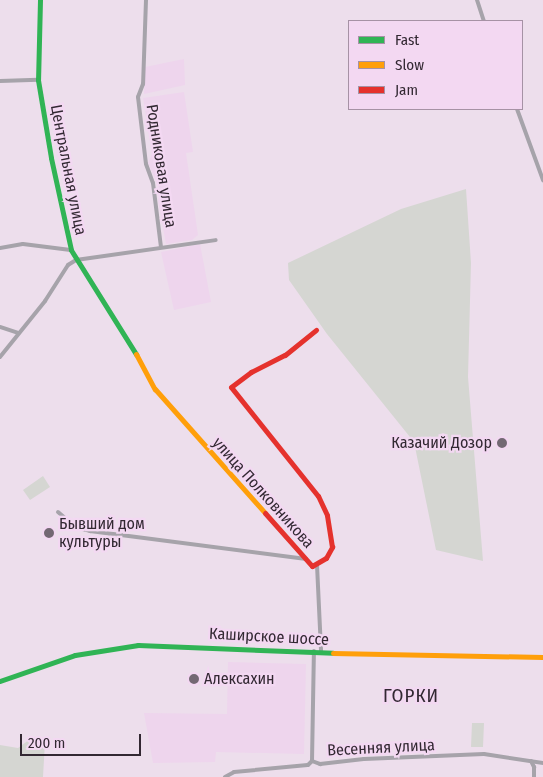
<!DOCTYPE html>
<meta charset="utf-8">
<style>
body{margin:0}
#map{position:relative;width:543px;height:777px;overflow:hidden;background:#eddeec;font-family:"Fira Sans Condensed",sans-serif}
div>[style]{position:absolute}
.built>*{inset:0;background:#eed5ed}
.green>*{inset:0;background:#d5d6d2}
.street>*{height:4px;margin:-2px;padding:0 2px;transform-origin:2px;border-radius:2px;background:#a6a3aa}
.fast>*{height:5px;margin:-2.5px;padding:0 2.5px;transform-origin:2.5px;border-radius:2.5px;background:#30b455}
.slow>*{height:5px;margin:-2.5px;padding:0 2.5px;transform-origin:2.5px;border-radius:2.5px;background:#ff9f0a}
.jam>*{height:5px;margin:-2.5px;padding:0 2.5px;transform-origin:2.5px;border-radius:2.5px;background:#e5322d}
.dots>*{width:14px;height:14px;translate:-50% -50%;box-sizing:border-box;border:2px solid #f3d8f2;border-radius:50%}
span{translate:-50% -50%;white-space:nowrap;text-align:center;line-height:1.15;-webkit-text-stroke:4.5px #f3d8f2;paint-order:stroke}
.street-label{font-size:16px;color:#322832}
.poi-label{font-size:16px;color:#322832}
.right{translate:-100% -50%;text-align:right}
.left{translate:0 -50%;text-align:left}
.quarter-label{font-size:19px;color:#322832;letter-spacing:1px}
.legend{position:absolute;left:348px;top:20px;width:175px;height:90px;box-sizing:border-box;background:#f3d8f2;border:1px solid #a692a5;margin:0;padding:6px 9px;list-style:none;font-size:15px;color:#322832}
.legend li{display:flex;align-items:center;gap:10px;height:25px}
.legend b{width:25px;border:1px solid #a692a5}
.scale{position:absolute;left:20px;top:734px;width:121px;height:22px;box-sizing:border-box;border:2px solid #322832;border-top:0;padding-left:6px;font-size:15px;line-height:18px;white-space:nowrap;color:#322832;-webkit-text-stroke:4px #f3d8f2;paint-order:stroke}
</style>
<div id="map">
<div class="built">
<i style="clip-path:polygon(184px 59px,185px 85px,144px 94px,145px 67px)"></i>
<i style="clip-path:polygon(184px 92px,193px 152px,186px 153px,198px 235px,192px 240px,166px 244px,158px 201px,161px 192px,148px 163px,152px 154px,143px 98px)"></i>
<i style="clip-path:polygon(200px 244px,211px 302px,174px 310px,161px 252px)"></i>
<i style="clip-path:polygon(228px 662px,306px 664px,304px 754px,216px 752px,215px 762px,153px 763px,144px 713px,227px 714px)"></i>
</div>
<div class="green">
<i style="clip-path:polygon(466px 189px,471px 263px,468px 377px,483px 561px,436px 550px,414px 442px,327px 334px,289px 280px,288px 263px,401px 209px)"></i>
<i style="clip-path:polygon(43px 476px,50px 487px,30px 500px,23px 490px)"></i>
<i style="clip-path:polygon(472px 723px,484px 723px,483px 747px,471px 747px)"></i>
<i style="clip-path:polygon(33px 737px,45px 742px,43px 777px,0 777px,0 745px,18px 748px)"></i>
</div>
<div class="street">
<i style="left:146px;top:0;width:84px;rotate:92deg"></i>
<i style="left:143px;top:84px;width:14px;rotate:111deg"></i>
<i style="left:138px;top:97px;width:67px;rotate:83.2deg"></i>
<i style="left:146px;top:164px;width:20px;rotate:70deg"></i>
<i style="left:153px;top:183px;width:64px;rotate:82.9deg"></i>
<i style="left:477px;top:0;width:22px;rotate:72deg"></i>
<i style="left:0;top:81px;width:38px;rotate:-2deg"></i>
<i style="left:517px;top:109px;width:76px;rotate:69.9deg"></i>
<i style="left:0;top:248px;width:23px;rotate:-10deg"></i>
<i style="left:23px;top:244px;width:48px;rotate:7.1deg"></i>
<i style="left:0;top:327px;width:19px;rotate:18deg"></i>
<i style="left:0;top:357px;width:72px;rotate:-51.2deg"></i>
<i style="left:45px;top:301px;width:43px;rotate:-57.4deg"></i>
<i style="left:68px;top:265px;width:9px;rotate:-32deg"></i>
<i style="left:76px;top:260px;width:141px;rotate:-8.1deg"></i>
<i style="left:58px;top:512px;width:23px;rotate:41deg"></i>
<i style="left:75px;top:527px;width:16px;rotate:15deg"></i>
<i style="left:90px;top:531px;width:218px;rotate:7.4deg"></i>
<i style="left:317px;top:565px;width:86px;rotate:87.3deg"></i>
<i style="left:312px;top:761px;width:9px;rotate:21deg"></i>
<i style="left:320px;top:764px;width:44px;rotate:-6.5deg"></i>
<i style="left:364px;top:759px;width:120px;rotate:-2.4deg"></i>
<i style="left:484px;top:754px;width:60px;rotate:8.7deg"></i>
<i style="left:312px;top:761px;width:110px;rotate:-89deg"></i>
<i style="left:531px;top:761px;width:7px;rotate:63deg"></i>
<i style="left:534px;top:767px;width:10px;rotate:90deg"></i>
<i style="left:225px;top:777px;width:10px;rotate:-29deg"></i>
<i style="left:234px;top:772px;width:74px;rotate:-5.4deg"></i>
<i style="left:308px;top:765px;width:6px;rotate:-45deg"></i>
</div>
<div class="fast">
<i style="left:40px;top:0;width:80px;rotate:91.4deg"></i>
<i style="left:38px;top:80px;width:79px;rotate:80.5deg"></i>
<i style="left:51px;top:158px;width:94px;rotate:77.7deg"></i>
<i style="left:71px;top:250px;width:123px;rotate:58deg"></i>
<i style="left:0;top:681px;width:79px;rotate:-19.1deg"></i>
<i style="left:75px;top:655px;width:64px;rotate:-9deg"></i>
<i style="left:138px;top:645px;width:195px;rotate:2.3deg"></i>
</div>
<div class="slow">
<i style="left:136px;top:354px;width:40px;rotate:62deg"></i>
<i style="left:155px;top:389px;width:166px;rotate:48.4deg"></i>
<i style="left:333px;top:653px;width:210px;rotate:1.1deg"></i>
</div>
<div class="jam">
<i style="left:265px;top:513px;width:71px;rotate:48.4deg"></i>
<i style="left:312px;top:566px;width:16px;rotate:-30deg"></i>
<i style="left:326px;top:558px;width:13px;rotate:-61deg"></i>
<i style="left:332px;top:547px;width:32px;rotate:-99deg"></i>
<i style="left:327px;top:515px;width:21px;rotate:-115deg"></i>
<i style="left:318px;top:496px;width:139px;rotate:-128.6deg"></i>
<i style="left:231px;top:387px;width:25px;rotate:-37deg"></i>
<i style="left:251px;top:372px;width:38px;rotate:-27deg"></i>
<i style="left:285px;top:355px;width:40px;rotate:-39deg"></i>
</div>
<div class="dots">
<i style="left:502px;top:443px;background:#736873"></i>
<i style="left:49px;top:533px;background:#736873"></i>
<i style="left:194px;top:679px;background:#736873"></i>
</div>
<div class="street-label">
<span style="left:161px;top:166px;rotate:81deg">Родниковая улица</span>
<span style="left:68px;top:170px;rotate:79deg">Центральная улица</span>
<span style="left:263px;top:493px;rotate:48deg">улица Полковникова</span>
<span style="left:269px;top:637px;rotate:3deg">Каширское шоссе</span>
<span style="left:381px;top:748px;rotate:-3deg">Весенняя улица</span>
</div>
<div class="poi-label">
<span class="right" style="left:492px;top:443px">Казачий Дозор</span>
<span class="left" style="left:59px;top:533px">Бывший дом<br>культуры</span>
<span class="left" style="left:204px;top:679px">Алексахин</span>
</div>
<div class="quarter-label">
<span style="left:411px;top:696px">ГОРКИ</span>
</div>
<ul class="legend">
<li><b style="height:6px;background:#30b455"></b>Fast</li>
<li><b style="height:6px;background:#ff9f0a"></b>Slow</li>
<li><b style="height:6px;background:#e5322d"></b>Jam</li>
</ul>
<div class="scale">200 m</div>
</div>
